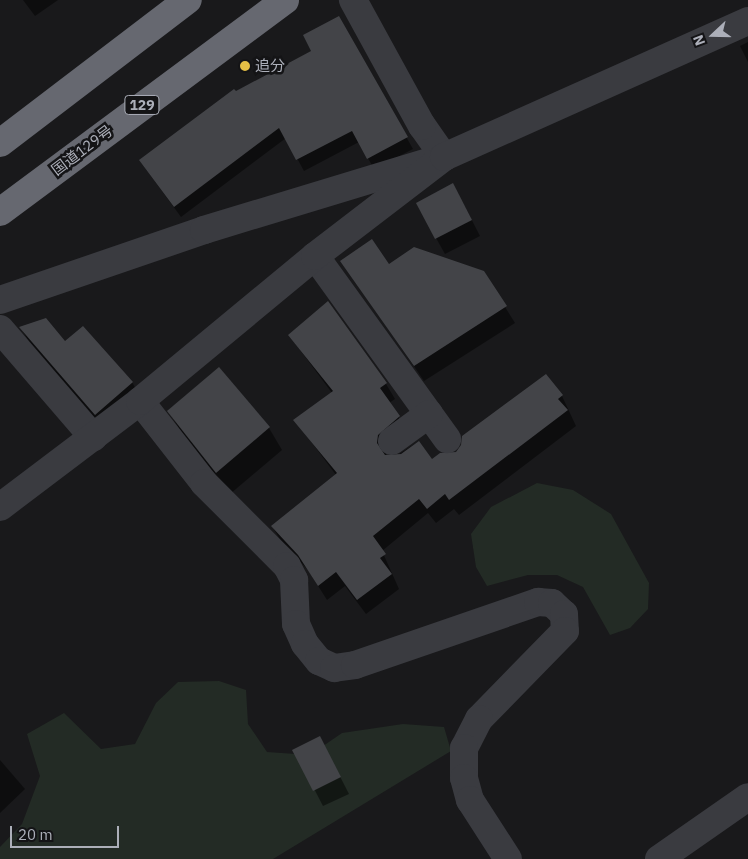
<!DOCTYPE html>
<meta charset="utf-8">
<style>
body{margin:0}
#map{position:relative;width:748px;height:859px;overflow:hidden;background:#19191b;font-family:"IBM Plex Sans","Noto Sans JP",sans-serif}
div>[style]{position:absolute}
.green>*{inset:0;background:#232b25}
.shadow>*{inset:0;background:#0007}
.building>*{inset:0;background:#434448}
.minor>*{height:28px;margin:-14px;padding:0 14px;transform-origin:14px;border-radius:14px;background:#3a3b40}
.highway>*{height:28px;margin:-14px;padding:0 14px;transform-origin:14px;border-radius:14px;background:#666870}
.dots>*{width:14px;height:14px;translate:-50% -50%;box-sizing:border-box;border:2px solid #141416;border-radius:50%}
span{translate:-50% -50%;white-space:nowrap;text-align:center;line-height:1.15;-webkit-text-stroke:5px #141416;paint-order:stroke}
.shield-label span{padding:1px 4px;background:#141416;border:1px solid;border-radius:4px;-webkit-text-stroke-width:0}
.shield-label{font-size:14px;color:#acafb9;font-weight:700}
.poi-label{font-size:15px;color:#acafb9}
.left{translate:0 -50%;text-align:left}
.street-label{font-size:15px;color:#acafb9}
.north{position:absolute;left:688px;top:10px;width:50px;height:50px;-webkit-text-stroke:4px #141416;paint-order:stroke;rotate:249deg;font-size:14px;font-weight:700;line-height:20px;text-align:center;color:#acafb9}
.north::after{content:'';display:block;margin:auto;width:18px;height:22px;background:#acafb9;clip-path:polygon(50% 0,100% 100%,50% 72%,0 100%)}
.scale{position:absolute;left:10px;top:826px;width:109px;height:22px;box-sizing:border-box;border:2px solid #acafb9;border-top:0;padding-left:6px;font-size:15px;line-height:18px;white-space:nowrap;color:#acafb9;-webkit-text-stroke:4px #141416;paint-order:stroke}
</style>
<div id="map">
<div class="green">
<i style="clip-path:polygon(537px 483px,573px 490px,611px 514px,649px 583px,648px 609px,630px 628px,610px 635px,583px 587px,557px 575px,528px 575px,487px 586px,476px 567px,471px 534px,491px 507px)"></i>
<i style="clip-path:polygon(219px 681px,246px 690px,248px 724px,267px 752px,310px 755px,342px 733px,403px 724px,444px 727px,451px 751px,273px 859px,0 859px,0 847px,22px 824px,40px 776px,27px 734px,64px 713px,101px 749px,135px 744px,156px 703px,178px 682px)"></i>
</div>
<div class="shadow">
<i style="clip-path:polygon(23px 0,58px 0,35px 16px)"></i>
<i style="clip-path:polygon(339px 18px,413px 149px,374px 169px,359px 142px,304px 171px,286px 138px,181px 217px,140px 161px,235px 92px,312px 51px)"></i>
<i style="clip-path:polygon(748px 42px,748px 62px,740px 46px)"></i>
<i style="clip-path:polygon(462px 201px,480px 236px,445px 254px,436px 238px)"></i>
<i style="clip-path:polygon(342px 261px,483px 272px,515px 323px,424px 381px)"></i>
<i style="clip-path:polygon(328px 303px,386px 384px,395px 399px,389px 403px,408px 431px,391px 444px,386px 455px,393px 458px,418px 442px,432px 460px,456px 453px,546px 375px,562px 396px,576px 426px,459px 515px,454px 509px,436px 523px,428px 513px,382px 551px,399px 589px,366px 614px,345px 586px,327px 600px,308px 570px,281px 541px,272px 526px,336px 475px,295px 420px,332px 393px,289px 335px)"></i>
<i style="clip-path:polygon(21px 328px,65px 343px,132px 382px,143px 402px,107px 434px,32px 347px)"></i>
<i style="clip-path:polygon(219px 369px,269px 428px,282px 450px,230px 494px,182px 434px,169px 411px)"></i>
<i style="clip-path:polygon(294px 750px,328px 753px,349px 794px,323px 806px)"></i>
<i style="clip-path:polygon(0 760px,25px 789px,0 813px)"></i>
</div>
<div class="building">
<i style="clip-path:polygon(339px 16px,408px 137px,367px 159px,352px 131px,296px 160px,279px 128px,174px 207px,139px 160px,234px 89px,236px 91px,311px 51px,303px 35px)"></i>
<i style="clip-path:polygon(453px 183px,472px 220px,435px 239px,416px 203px)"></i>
<i style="clip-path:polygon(372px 239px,389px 264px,414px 247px,484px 271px,507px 306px,414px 366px,340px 261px)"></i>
<i style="clip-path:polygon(328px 301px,387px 383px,380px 388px,400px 416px,378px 435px,377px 443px,385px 455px,401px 454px,419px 441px,432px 459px,440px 453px,456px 452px,461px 445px,462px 436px,546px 374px,563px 395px,558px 399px,568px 410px,449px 500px,445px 494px,427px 509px,419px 499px,373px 536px,386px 554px,380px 558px,392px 574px,357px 600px,336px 572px,318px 586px,298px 555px,271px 526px,337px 473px,293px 420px,333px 391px,288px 335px)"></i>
<i style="clip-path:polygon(46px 318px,65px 341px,83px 326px,133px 382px,95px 415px,19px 327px)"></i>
<i style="clip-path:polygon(219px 367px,270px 427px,216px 473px,167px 411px)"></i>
<i style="clip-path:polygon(320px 736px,341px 777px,313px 791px,292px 750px)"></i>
</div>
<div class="minor">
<i style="left:315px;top:256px;width:226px;rotate:54.2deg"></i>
<i style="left:0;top:300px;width:216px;rotate:-18.9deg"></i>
<i style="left:204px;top:230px;width:251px;rotate:-16.9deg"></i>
<i style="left:444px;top:157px;width:38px;rotate:-125deg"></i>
<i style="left:422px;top:126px;width:144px;rotate:-118.7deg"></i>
<i style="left:0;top:329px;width:143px;rotate:49.3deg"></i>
<i style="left:140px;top:401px;width:104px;rotate:52deg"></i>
<i style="left:204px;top:483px;width:117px;rotate:45deg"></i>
<i style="left:287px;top:566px;width:16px;rotate:63deg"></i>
<i style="left:294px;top:580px;width:44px;rotate:87.4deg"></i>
<i style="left:296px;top:624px;width:22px;rotate:66deg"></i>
<i style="left:305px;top:644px;width:22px;rotate:51deg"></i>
<i style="left:319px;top:661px;width:17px;rotate:25deg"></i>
<i style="left:334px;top:668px;width:21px;rotate:-8deg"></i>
<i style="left:355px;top:665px;width:194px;rotate:-19deg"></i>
<i style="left:538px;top:602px;width:14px;rotate:4deg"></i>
<i style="left:552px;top:603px;width:16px;rotate:43deg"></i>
<i style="left:564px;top:614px;width:17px;rotate:87deg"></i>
<i style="left:565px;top:631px;width:123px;rotate:134.3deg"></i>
<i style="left:479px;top:719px;width:33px;rotate:117deg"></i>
<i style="left:464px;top:748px;width:30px;rotate:90deg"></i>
<i style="left:464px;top:778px;width:23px;rotate:75deg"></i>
<i style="left:470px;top:800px;width:70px;rotate:57.2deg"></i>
<i style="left:392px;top:441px;width:46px;rotate:-36.1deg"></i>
<i style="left:0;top:507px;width:176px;rotate:-37.1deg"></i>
<i style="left:140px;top:401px;width:227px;rotate:-39.6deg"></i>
<i style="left:315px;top:256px;width:163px;rotate:-37.5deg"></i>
<i style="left:444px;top:157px;width:333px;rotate:-24.1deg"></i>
<i style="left:659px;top:859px;width:108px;rotate:-34.9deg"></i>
</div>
<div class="highway">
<i style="left:0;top:143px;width:236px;rotate:-37.3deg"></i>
<i style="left:0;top:212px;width:355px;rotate:-36.6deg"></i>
</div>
<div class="dots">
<i style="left:245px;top:66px;background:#e5bf46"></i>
</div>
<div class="shield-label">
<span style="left:142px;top:105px">129</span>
</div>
<div class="poi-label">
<span class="left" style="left:255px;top:66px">追分</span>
</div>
<div class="street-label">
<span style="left:82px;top:150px;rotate:-37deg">国道129号</span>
</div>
<div class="north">N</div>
<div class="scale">20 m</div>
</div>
